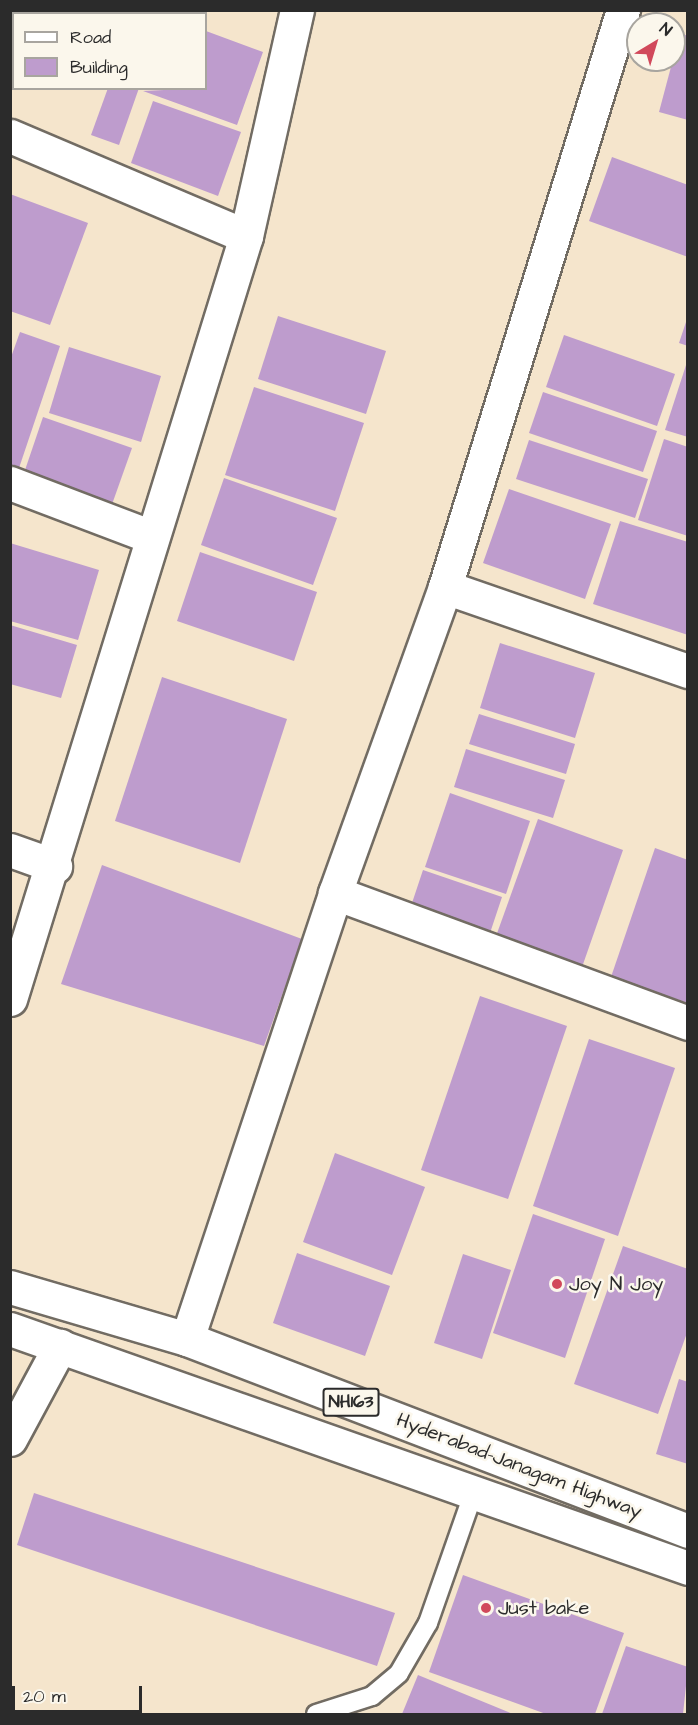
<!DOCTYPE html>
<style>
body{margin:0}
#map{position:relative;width:698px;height:1725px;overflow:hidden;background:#f5e5cc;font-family:"Architects Daughter",sans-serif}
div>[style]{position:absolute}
.building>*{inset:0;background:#be9ccd}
.roads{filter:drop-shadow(2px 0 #726c63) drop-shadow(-2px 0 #726c63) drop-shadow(0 2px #726c63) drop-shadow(0 -2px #726c63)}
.service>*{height:18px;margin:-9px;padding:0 9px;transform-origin:9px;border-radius:9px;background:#fff}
.minor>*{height:33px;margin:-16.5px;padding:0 16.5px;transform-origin:16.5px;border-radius:16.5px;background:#fff}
.trunk>*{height:33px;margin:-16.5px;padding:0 16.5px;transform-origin:16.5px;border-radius:16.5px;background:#fff}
.dots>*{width:16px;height:16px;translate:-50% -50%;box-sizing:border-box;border:3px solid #fbf7ec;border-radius:50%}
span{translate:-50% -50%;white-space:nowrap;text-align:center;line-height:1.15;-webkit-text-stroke:5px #fbf7ec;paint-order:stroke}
.shield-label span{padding:2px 4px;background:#fbf7ec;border:2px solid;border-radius:4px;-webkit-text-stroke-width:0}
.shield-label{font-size:18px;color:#2b2b2b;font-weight:700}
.poi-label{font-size:20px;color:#2b2b2b}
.left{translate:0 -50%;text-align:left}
.street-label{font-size:20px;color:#2b2b2b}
.frame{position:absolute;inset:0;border:12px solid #2b2b2b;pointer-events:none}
.legend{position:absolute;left:12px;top:12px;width:195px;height:78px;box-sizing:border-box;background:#fbf7ec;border:2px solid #a8a59f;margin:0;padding:8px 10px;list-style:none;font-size:18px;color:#2b2b2b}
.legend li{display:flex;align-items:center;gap:12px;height:30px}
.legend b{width:30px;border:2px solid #a8a59f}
.north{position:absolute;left:626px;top:12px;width:60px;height:60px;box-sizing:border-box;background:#fbf7ec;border:2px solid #a8a59f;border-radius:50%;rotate:38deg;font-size:16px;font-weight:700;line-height:24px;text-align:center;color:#2b2b2b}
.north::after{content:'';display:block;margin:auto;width:21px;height:27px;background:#d1495b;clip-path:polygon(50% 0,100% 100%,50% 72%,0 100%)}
.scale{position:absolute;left:12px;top:1686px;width:130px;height:27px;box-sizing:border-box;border:3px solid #2b2b2b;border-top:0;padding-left:8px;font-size:18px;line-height:21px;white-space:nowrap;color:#2b2b2b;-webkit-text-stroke:4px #fbf7ec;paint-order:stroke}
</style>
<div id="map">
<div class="building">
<i style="clip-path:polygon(136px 10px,151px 10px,159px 13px,135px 14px)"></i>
<i style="clip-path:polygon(206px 31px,263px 52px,237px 125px,143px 91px,206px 88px)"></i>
<i style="clip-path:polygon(680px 33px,688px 36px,688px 120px,659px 112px)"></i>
<i style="clip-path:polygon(108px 88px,139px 88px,119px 145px,91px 135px)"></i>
<i style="clip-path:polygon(153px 101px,241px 132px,218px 196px,131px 163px)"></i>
<i style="clip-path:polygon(612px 157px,688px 185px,688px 257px,589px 221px)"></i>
<i style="clip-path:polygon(10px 194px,88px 223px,50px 325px,10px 311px)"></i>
<i style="clip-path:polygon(278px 316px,386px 351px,366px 414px,258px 379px)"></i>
<i style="clip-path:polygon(687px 319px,688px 319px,688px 346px,679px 343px)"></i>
<i style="clip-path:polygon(20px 332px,60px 346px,17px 474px,10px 472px,10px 360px)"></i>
<i style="clip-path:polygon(564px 335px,675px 374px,657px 426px,546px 387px)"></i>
<i style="clip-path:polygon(69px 347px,161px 376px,141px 442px,49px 413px)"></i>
<i style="clip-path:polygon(687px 362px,688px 362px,688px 437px,665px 430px)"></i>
<i style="clip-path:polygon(254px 387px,364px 423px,335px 511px,225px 475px)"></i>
<i style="clip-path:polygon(543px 392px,657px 431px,643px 472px,529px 433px)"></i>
<i style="clip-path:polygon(43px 417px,132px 448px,110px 510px,22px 479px)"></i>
<i style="clip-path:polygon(664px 439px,688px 447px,688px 536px,638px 520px)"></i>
<i style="clip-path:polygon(529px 440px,648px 479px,635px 518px,516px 479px)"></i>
<i style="clip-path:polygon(224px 478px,337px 518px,313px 585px,201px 545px)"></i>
<i style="clip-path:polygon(509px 489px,611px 524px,585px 599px,483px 563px)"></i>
<i style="clip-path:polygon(620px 521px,688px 542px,688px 635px,593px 604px)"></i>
<i style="clip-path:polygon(10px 543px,99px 570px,78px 640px,10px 621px)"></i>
<i style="clip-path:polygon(200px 552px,317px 592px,294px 661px,177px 621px)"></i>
<i style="clip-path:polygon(10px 625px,77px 645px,61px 698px,10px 684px)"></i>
<i style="clip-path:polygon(500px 643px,595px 673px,575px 738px,480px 708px)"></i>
<i style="clip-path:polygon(162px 677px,287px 719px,240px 863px,115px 821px)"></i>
<i style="clip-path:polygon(479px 714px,575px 744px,566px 774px,469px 744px)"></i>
<i style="clip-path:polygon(466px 749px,565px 780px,553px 818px,454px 787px)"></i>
<i style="clip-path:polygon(450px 793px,530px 821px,506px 894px,425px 867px)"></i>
<i style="clip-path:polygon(538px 819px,623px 850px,581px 970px,495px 939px)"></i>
<i style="clip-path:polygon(655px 848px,688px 860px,688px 1003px,611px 977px)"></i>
<i style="clip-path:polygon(102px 865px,302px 939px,264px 1046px,61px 984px)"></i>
<i style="clip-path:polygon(423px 870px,502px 897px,490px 933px,411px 906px)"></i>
<i style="clip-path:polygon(480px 996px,567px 1026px,508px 1199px,421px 1170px)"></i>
<i style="clip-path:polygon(589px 1039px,675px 1068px,618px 1236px,533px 1206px)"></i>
<i style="clip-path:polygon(335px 1153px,425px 1187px,392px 1275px,303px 1242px)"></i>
<i style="clip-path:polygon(533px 1214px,605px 1239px,565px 1358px,493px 1333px)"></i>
<i style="clip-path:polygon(623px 1246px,688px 1269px,688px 1330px,658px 1414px,574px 1384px)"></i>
<i style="clip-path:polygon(297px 1253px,390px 1286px,365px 1356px,273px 1323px)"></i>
<i style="clip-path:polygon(463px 1254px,511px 1270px,482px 1359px,434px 1343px)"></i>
<i style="clip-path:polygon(679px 1379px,688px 1382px,688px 1464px,656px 1454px)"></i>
<i style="clip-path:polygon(34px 1493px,395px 1613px,377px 1666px,17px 1545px)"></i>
<i style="clip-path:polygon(463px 1575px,624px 1633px,595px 1714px,546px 1714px,429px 1672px)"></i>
<i style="clip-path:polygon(626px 1646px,688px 1667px,683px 1714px,602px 1714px)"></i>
<i style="clip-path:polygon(418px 1675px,513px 1714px,402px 1714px)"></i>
</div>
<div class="roads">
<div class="service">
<i style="left:316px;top:1714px;width:59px;rotate:-17.8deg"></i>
<i style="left:372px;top:1696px;width:35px;rotate:-40deg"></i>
<i style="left:399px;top:1673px;width:58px;rotate:-59.9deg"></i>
<i style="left:428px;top:1623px;width:139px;rotate:-70.7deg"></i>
</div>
<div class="minor">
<i style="left:10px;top:136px;width:256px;rotate:23deg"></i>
<i style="left:10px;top:483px;width:152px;rotate:20.8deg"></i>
<i style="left:445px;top:587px;width:257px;rotate:19.1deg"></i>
<i style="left:10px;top:850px;width:48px;rotate:19.6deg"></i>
<i style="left:335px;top:893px;width:376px;rotate:20.2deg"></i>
<i style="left:10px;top:999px;width:799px;rotate:-72.81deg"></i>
<i style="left:246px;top:236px;width:232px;rotate:-77.3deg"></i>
<i style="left:187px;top:1339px;width:470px;rotate:-71.6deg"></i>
<i style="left:335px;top:893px;width:325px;rotate:-70.2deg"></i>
<i style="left:445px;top:587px;width:604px;rotate:-72.86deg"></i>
<i style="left:10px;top:1439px;width:106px;rotate:-61.7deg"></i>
</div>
<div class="trunk">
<i style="left:10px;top:1287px;width:184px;rotate:16.4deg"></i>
<i style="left:187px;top:1339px;width:537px;rotate:20.97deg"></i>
<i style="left:10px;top:1329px;width:719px;rotate:19.42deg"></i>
</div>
</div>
<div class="dots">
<i style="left:557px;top:1284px;background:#d1495b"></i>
<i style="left:486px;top:1608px;background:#d1495b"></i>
</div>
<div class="shield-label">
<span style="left:351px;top:1402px">NH163</span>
</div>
<div class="poi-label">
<span class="left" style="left:569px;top:1284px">Joy N Joy</span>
<span class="left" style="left:498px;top:1608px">Just bake</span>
</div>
<div class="street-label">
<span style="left:519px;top:1466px;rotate:21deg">Hyderabad-Janagam Highway</span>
</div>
<div class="frame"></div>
<ul class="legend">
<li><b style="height:8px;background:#fff"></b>Road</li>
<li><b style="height:16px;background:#be9ccd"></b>Building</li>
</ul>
<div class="north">N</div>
<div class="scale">20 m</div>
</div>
